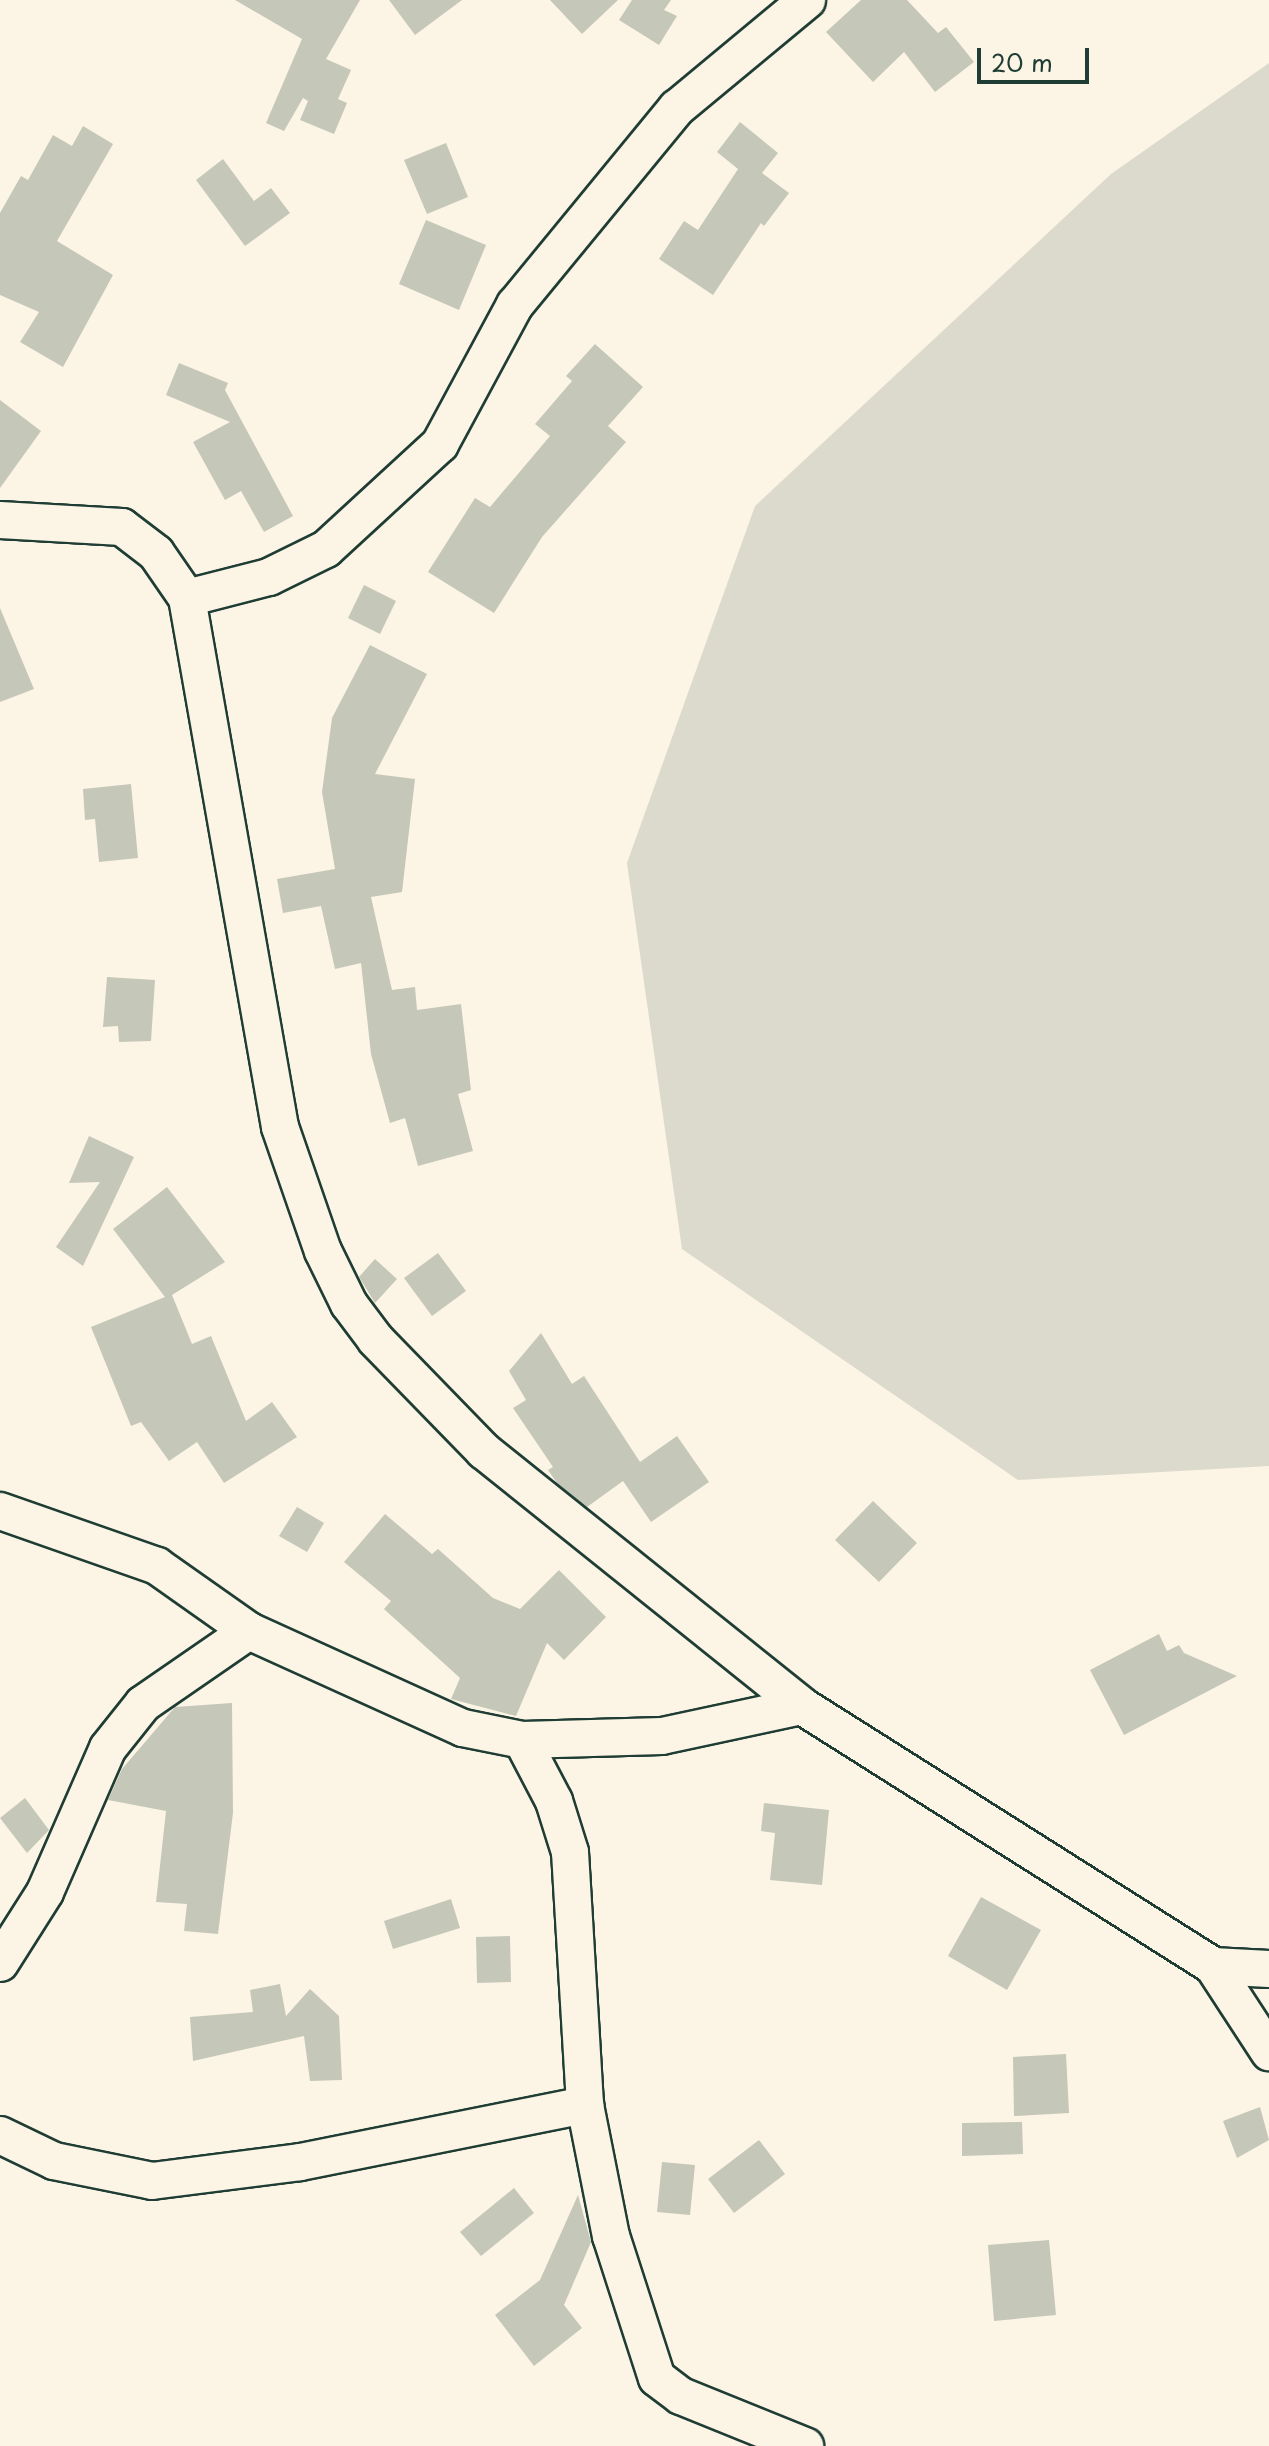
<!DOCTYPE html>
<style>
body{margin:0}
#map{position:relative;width:1269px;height:2446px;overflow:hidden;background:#fcf5e5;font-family:"Playpen Sans",sans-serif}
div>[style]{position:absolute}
.green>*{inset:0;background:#dcdacc}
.building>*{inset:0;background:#c5c7b9}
.roads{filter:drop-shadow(2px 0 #1f3d34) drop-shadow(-2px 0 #1f3d34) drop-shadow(0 2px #1f3d34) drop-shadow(0 -2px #1f3d34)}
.street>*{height:36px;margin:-18px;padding:0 18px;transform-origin:18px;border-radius:18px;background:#fcf5e5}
span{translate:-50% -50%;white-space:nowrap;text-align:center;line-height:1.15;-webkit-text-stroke:8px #fcf5e5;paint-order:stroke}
.scale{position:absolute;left:977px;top:48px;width:112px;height:36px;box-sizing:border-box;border:4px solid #1f3d34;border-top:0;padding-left:10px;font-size:24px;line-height:28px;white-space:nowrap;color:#1f3d34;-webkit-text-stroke:6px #fcf5e5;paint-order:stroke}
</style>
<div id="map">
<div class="green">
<i style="clip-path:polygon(1269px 63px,1269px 1466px,1018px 1480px,682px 1249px,627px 863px,755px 506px,1111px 174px)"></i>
</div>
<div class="building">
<i style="clip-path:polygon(235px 0,360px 0,326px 59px,351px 70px,338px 99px,347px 103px,334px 134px,300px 120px,308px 101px,303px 98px,284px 131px,266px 123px,302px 39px)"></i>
<i style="clip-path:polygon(389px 0,462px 0,415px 35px)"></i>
<i style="clip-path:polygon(550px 0,618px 0,582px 34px)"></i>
<i style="clip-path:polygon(632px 0,671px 0,664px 10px,677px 16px,659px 45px,619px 20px)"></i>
<i style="clip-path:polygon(861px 0,907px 0,938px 33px,946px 27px,974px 62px,935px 92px,904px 52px,873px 82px,826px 32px)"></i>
<i style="clip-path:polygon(740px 122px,778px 153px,762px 173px,789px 193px,764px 226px,761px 223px,713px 295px,659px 259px,684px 221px,698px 230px,738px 169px,717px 152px)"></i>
<i style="clip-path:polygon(83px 126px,113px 144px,57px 241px,113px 275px,63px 367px,20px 342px,39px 312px,0 295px,0 213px,21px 176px,28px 180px,53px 135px,72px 146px)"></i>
<i style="clip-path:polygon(446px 143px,468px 197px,427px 214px,404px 160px)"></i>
<i style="clip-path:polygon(223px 159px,254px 201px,271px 188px,290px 213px,245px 246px,196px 180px)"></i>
<i style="clip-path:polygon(426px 220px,486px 245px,459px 310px,399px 284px)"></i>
<i style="clip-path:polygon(595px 344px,643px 387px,608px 426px,626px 442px,542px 537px,494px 613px,428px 572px,475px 498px,490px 507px,550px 436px,535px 424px,572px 381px,566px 376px)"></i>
<i style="clip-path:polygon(179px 363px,228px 383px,225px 390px,293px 516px,264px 532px,241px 491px,225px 500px,193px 442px,230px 422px,166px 395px)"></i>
<i style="clip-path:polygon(0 400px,41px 431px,0 488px)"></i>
<i style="clip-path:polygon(364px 585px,396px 601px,380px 634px,348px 618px)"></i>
<i style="clip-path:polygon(0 608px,34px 689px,0 702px)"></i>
<i style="clip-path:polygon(370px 645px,427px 674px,375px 774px,415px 779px,402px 892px,371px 897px,392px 990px,415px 987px,417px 1010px,461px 1004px,471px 1090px,458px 1094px,473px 1151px,418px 1166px,405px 1118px,390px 1123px,371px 1054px,361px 963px,335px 969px,321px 906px,283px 913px,277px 879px,335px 869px,322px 792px,332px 718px)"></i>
<i style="clip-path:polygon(131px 784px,138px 858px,99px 862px,95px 819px,85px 820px,83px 789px)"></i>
<i style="clip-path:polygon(107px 977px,155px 980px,151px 1041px,119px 1042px,118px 1026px,103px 1027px)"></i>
<i style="clip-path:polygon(89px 1136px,134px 1157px,83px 1266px,56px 1247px,100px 1182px,69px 1183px)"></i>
<i style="clip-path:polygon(167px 1187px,225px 1262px,172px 1295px,192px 1344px,211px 1336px,246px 1421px,272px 1402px,297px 1437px,224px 1483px,197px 1442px,169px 1461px,141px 1422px,131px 1426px,91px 1327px,165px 1297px,113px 1229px)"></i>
<i style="clip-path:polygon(438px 1253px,466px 1291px,432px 1316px,404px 1278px)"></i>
<i style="clip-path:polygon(375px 1259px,397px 1279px,375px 1303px,359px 1277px)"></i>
<i style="clip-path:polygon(541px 1333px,572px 1384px,584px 1376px,640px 1462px,677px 1436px,709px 1482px,651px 1522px,623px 1481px,587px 1507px,557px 1483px,548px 1470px,553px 1467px,513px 1408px,526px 1400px,509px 1371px)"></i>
<i style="clip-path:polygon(873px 1501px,917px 1543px,879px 1582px,835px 1540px)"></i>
<i style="clip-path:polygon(297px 1507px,324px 1523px,307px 1552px,279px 1536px)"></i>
<i style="clip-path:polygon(385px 1514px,432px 1554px,438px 1549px,493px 1598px,520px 1609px,559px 1570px,606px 1617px,564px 1660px,547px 1643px,516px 1716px,451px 1699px,460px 1678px,384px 1609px,391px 1601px,344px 1562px)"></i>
<i style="clip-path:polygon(1159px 1634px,1167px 1651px,1179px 1645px,1184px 1653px,1237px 1676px,1124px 1735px,1090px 1670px)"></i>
<i style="clip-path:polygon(232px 1703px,233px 1813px,218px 1934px,184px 1931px,187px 1904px,156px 1902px,166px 1811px,108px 1800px,122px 1769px,175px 1707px)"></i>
<i style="clip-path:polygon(25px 1798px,49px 1830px,27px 1853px,0 1818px)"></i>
<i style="clip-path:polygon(764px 1803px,829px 1810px,822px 1885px,770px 1880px,775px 1833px,761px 1831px)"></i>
<i style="clip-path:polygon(981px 1897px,1041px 1930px,1007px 1990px,948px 1956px)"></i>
<i style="clip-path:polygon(451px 1899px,460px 1928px,393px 1949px,384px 1921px)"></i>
<i style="clip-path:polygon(510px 1936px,511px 1982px,477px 1983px,476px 1937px)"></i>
<i style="clip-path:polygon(280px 1984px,286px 2016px,310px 1989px,339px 2016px,342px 2080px,310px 2081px,304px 2036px,193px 2061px,190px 2017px,253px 2012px,250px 1990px)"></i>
<i style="clip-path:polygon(1066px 2054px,1069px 2113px,1014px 2116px,1013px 2057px)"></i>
<i style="clip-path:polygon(1260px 2107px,1269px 2140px,1237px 2158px,1223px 2121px)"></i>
<i style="clip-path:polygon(1022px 2122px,1023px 2154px,962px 2156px,962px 2123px)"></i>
<i style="clip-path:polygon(759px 2140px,785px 2174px,734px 2213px,708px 2179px)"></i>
<i style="clip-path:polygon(662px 2162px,695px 2165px,690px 2215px,657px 2212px)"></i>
<i style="clip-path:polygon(514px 2188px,534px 2213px,481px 2256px,460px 2232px)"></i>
<i style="clip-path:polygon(578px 2195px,591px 2242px,564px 2305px,582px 2328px,534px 2366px,495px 2315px,540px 2280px)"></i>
<i style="clip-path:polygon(1049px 2240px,1056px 2315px,994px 2321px,988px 2245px)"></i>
</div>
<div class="roads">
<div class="street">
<i style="left:0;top:520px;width:122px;rotate:3.3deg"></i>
<i style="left:122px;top:527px;width:43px;rotate:37.4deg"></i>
<i style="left:156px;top:553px;width:55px;rotate:55.4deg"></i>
<i style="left:187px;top:598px;width:537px;rotate:80.03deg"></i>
<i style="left:280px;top:1127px;width:131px;rotate:70.9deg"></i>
<i style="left:323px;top:1251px;width:59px;rotate:63.9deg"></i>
<i style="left:349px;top:1304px;width:45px;rotate:53.1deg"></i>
<i style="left:376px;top:1340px;width:155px;rotate:45.8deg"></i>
<i style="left:484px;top:1451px;width:408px;rotate:38.7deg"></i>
<i style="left:802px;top:1706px;width:486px;rotate:32.3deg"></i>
<i style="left:1213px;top:1966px;width:103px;rotate:56.9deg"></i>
<i style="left:187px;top:598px;width:85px;rotate:-14.4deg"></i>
<i style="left:269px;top:577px;width:64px;rotate:-26.2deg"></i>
<i style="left:326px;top:549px;width:155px;rotate:-42.6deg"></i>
<i style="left:440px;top:444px;width:158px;rotate:-61.7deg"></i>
<i style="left:515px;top:305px;width:255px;rotate:-50.6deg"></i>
<i style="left:677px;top:108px;width:169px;rotate:-39.7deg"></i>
<i style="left:0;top:1511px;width:166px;rotate:19.3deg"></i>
<i style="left:157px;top:1566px;width:113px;rotate:35.2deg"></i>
<i style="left:249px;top:1631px;width:235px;rotate:24.4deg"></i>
<i style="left:463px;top:1728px;width:60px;rotate:11.5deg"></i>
<i style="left:522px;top:1740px;width:140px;rotate:-1.6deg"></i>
<i style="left:662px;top:1736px;width:143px;rotate:-12.1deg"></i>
<i style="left:522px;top:1740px;width:69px;rotate:62.3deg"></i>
<i style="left:554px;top:1801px;width:53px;rotate:72.6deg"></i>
<i style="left:570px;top:1852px;width:253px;rotate:86.6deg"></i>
<i style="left:585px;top:2105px;width:134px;rotate:78.8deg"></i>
<i style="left:611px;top:2236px;width:149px;rotate:72.1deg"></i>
<i style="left:657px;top:2378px;width:30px;rotate:37deg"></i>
<i style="left:681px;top:2396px;width:134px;rotate:22deg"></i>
<i style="left:0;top:1963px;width:84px;rotate:-57.6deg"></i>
<i style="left:45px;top:1892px;width:157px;rotate:-66.4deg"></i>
<i style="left:108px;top:1748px;width:56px;rotate:-51.5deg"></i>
<i style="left:143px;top:1704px;width:129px;rotate:-34.6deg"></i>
<i style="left:1213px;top:1966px;width:56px;rotate:3.1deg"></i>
<i style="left:0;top:2135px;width:60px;rotate:25.7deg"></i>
<i style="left:54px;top:2161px;width:100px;rotate:11.5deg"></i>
<i style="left:152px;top:2181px;width:149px;rotate:-7.3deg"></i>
<i style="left:300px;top:2162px;width:291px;rotate:-11.3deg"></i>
</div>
</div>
<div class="scale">20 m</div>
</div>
